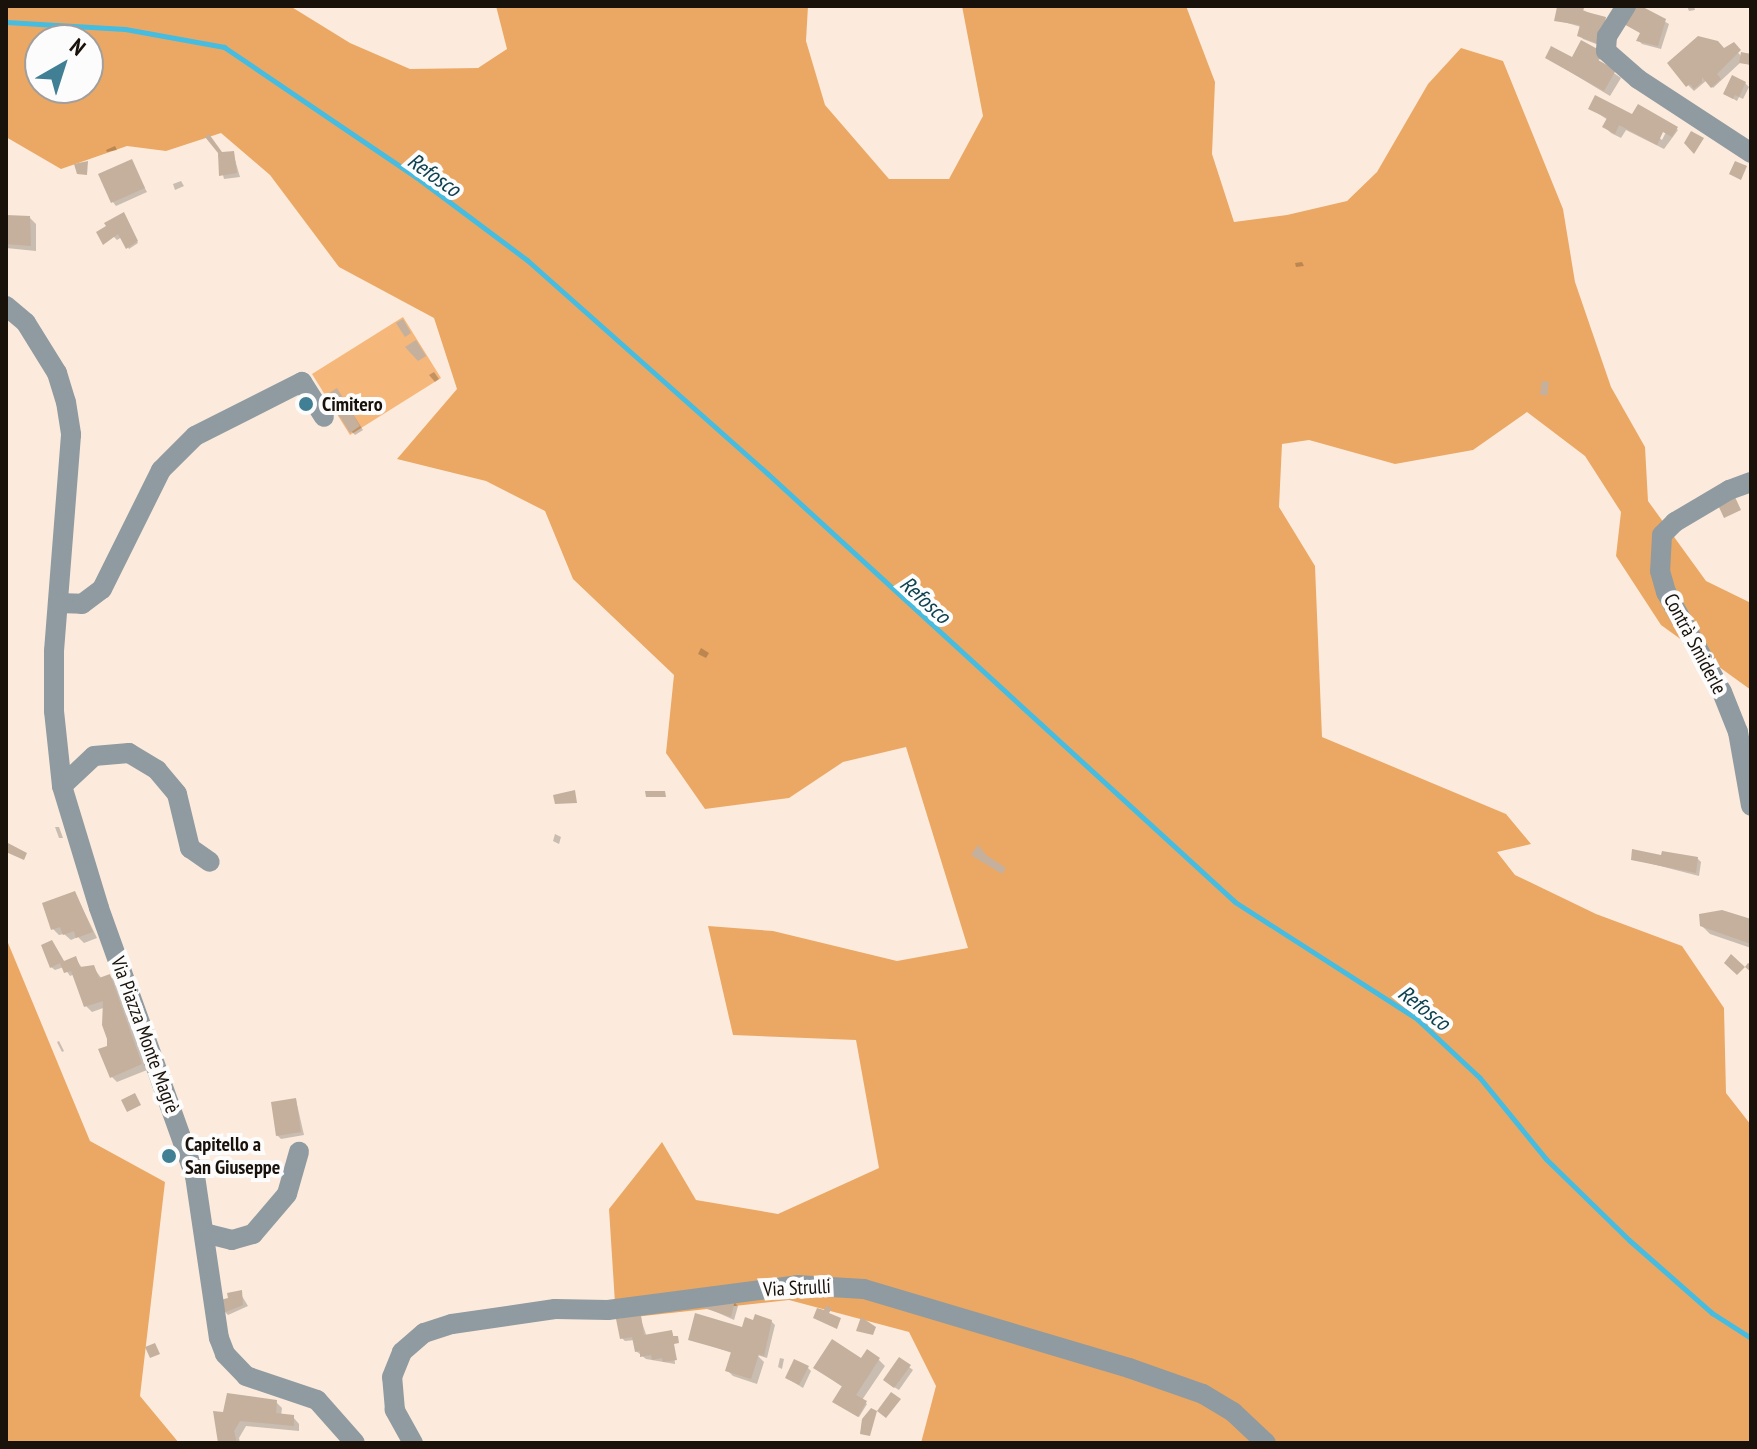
<!DOCTYPE html>
<meta charset="utf-8">
<style>
body{margin:0}
#map{position:relative;width:1757px;height:1449px;overflow:hidden;background:#fcebdc;font-family:"PT Sans Narrow",sans-serif}
div>[style]{position:absolute}
.green>*{inset:0;background:#f5b77a}
.forest>*{inset:0;background:#eba864}
.shadow>*{inset:0;background:#0003}
.stream>*{height:5px;margin:-2.5px;padding:0 2.5px;transform-origin:2.5px;border-radius:2.5px;background:#45bce0}
.building>*{inset:0;background:#c4b09d}
.minor>*{height:20px;margin:-10px;padding:0 10px;transform-origin:10px;border-radius:10px;background:#8f9ba0}
.dots>*{width:22px;height:22px;translate:-50% -50%;box-sizing:border-box;border:4px solid #fcfcfc;border-radius:50%}
span{translate:-50% -50%;white-space:nowrap;text-align:center;line-height:1.15;-webkit-text-stroke:8px #fcfcfc;paint-order:stroke}
.poi-label{font-size:20px;color:#19120b;font-weight:700}
.left{translate:0 -50%;text-align:left}
.street-label{font-size:20px;color:#19120b}
.water-label{font-size:22px;color:#0e4251;font-style:italic}
.frame{position:absolute;inset:0;border:8px solid #19120b;pointer-events:none}
.north{position:absolute;left:24px;top:24px;width:80px;height:80px;box-sizing:border-box;background:#fcfcfc;border:2px solid #a19e9c;border-radius:50%;rotate:39deg;font-size:22px;font-weight:700;line-height:32px;text-align:center;color:#19120b}
.north::after{content:'';display:block;margin:auto;width:28px;height:36px;background:#407f94;clip-path:polygon(50% 0,100% 100%,50% 72%,0 100%)}
</style>
<div id="map">
<div class="green">
<i style="clip-path:polygon(403px 317px,441px 378px,350px 435px,312px 374px)"></i>
</div>
<div class="forest">
<i style="clip-path:polygon(evenodd,6px 6px,290px 6px,350px 43px,410px 69px,478px 68px,507px 49px,496px 6px,808px 6px,806px 41px,825px 105px,889px 179px,949px 179px,983px 116px,962px 6px,1186px 6px,1215px 82px,1212px 154px,1234px 222px,1287px 215px,1347px 201px,1377px 172px,1428px 84px,1461px 48px,1503px 61px,1563px 209px,1575px 282px,1611px 387px,1645px 447px,1648px 501px,1706px 581px,1751px 603px,1751px 690px,1661px 625px,1616px 556px,1621px 512px,1585px 456px,1527px 412px,1473px 450px,1395px 464px,1309px 440px,1282px 444px,1279px 507px,1315px 566px,1322px 737px,1506px 814px,1531px 844px,1497px 852px,1515px 875px,1596px 914px,1682px 946px,1724px 1008px,1726px 1093px,1751px 1125px,1751px 1443px,921px 1443px,936px 1386px,909px 1332px,789px 1300px,616px 1319px,609px 1209px,662px 1142px,696px 1200px,778px 1214px,879px 1168px,856px 1040px,733px 1035px,708px 926px,773px 931px,897px 961px,968px 948px,906px 747px,843px 762px,789px 798px,705px 809px,666px 753px,674px 675px,573px 579px,545px 511px,486px 481px,397px 459px,457px 389px,434px 318px,339px 267px,270px 175px,221px 133px,166px 151px,127px 146px,61px 169px,6px 137px,6px 6px,40px 40px,88px 40px,88px 88px,40px 88px,40px 40px)"></i>
<i style="clip-path:polygon(6px 938px,90px 1141px,165px 1182px,140px 1396px,179px 1443px,6px 1443px)"></i>
</div>
<div class="shadow">
<i style="clip-path:polygon(1637px 6px,1669px 24px,1661px 49px,1642px 44px,1638px 40px,1642px 34px,1623px 22px)"></i>
<i style="clip-path:polygon(1687px 6px,1694px 6px,1695px 10px,1689px 11px)"></i>
<i style="clip-path:polygon(1583px 10px,1609px 22px,1604px 47px,1583px 39px,1580px 35px,1581px 27px,1557px 20px)"></i>
<i style="clip-path:polygon(1731px 45px,1742px 57px,1751px 56px,1751px 65px,1741px 62px,1713px 88px,1707px 80px,1694px 91px,1688px 85px)"></i>
<i style="clip-path:polygon(1602px 55px,1598px 62px,1621px 78px,1610px 96px,1547px 58px,1572px 60px)"></i>
<i style="clip-path:polygon(1745px 83px,1749px 87px,1743px 99px,1739px 97px,1737px 101px,1725px 94px)"></i>
<i style="clip-path:polygon(1590px 108px,1633px 117px,1662px 140px,1670px 124px,1678px 130px,1664px 149px,1626px 130px,1621px 138px,1611px 133px,1605px 127px,1608px 120px)"></i>
<i style="clip-path:polygon(115px 146px,117px 150px,107px 152px,106px 150px)"></i>
<i style="clip-path:polygon(233px 153px,240px 177px,224px 179px,218px 155px)"></i>
<i style="clip-path:polygon(131px 162px,147px 192px,116px 206px,113px 202px)"></i>
<i style="clip-path:polygon(181px 181px,184px 186px,175px 190px,173px 184px)"></i>
<i style="clip-path:polygon(124px 214px,138px 243px,129px 249px,122px 237px,117px 240px,112px 235px)"></i>
<i style="clip-path:polygon(6px 217px,30px 218px,36px 224px,36px 251px,6px 248px)"></i>
<i style="clip-path:polygon(1295px 263px,1302px 262px,1304px 266px,1296px 267px)"></i>
<i style="clip-path:polygon(434px 372px,439px 379px,435px 382px,429px 375px)"></i>
<i style="clip-path:polygon(340px 394px,363px 430px,355px 435px,351px 431px)"></i>
<i style="clip-path:polygon(701px 648px,709px 653px,706px 658px,698px 654px)"></i>
<i style="clip-path:polygon(55px 827px,59px 827px,63px 838px,59px 838px)"></i>
<i style="clip-path:polygon(555px 834px,561px 837px,559px 844px,553px 841px)"></i>
<i style="clip-path:polygon(1697px 858px,1701px 862px,1699px 876px,1633px 859px)"></i>
<i style="clip-path:polygon(75px 893px,97px 938px,84px 943px,78px 937px,71px 940px,64px 934px,59px 935px,53px 929px)"></i>
<i style="clip-path:polygon(1751px 921px,1751px 948px,1710px 934px,1701px 925px)"></i>
<i style="clip-path:polygon(52px 942px,65px 963px,76px 959px,82px 968px,93px 967px,102px 979px,110px 976px,116px 982px,147px 1070px,117px 1082px,111px 1076px,106px 1007px,92px 1012px,86px 1006px,75px 974px,70px 976px,64px 967px,55px 970px,51px 967px)"></i>
<i style="clip-path:polygon(59px 1041px,64px 1051px,62px 1052px,57px 1042px)"></i>
<i style="clip-path:polygon(296px 1100px,304px 1135px,281px 1139px,277px 1135px)"></i>
<i style="clip-path:polygon(242px 1296px,248px 1306px,228px 1315px,225px 1312px)"></i>
<i style="clip-path:polygon(734px 1302px,738px 1306px,734px 1320px,703px 1306px)"></i>
<i style="clip-path:polygon(640px 1317px,647px 1337px,671px 1332px,673px 1334px,675px 1364px,646px 1359px,636px 1351px,635px 1340px,625px 1341px,622px 1338px)"></i>
<i style="clip-path:polygon(771px 1321px,775px 1325px,767px 1358px,757px 1355px,764px 1362px,757px 1384px,733px 1376px,727px 1370px,732px 1353px,690px 1339px)"></i>
<i style="clip-path:polygon(780px 1358px,784px 1359px,782px 1369px,778px 1367px)"></i>
<i style="clip-path:polygon(879px 1360px,885px 1366px,862px 1400px,867px 1404px,859px 1417px,835px 1402px,844px 1388px,815px 1368px)"></i>
<i style="clip-path:polygon(807px 1367px,811px 1371px,803px 1388px,787px 1378px)"></i>
<i style="clip-path:polygon(909px 1367px,913px 1370px,899px 1390px,889px 1384px)"></i>
<i style="clip-path:polygon(276px 1402px,282px 1408px,281px 1416px,293px 1417px,299px 1424px,299px 1431px,246px 1426px,239px 1438px,240px 1443px,220px 1443px,225px 1414px)"></i>
</div>
<div class="stream">
<i style="left:6px;top:22px;width:119px;rotate:3.4deg"></i>
<i style="left:125px;top:29px;width:101px;rotate:10.3deg"></i>
<i style="left:224px;top:47px;width:232px;rotate:34.1deg"></i>
<i style="left:416px;top:177px;width:139px;rotate:36.8deg"></i>
<i style="left:527px;top:260px;width:322px;rotate:41.6deg"></i>
<i style="left:768px;top:474px;width:633px;rotate:42.5deg"></i>
<i style="left:1235px;top:902px;width:216px;rotate:32.7deg"></i>
<i style="left:1417px;top:1019px;width:86px;rotate:43.1deg"></i>
<i style="left:1480px;top:1078px;width:104px;rotate:50.8deg"></i>
<i style="left:1546px;top:1159px;width:116px;rotate:44.3deg"></i>
<i style="left:1629px;top:1240px;width:111px;rotate:41.3deg"></i>
<i style="left:1712px;top:1313px;width:46px;rotate:32.7deg"></i>
</div>
<div class="building">
<i style="clip-path:polygon(1626px 6px,1641px 6px,1666px 19px,1658px 46px,1636px 41px,1640px 33px,1620px 22px)"></i>
<i style="clip-path:polygon(1557px 7px,1584px 8px,1583px 11px,1606px 17px,1601px 45px,1577px 36px,1580px 25px,1554px 21px)"></i>
<i style="clip-path:polygon(1698px 36px,1718px 41px,1724px 48px,1734px 42px,1741px 50px,1717px 74px,1721px 79px,1711px 88px,1702px 77px,1702px 82px,1694px 89px,1690px 84px,1686px 87px,1667px 63px)"></i>
<i style="clip-path:polygon(1581px 40px,1603px 52px,1598px 60px,1616px 70px,1604px 91px,1545px 58px,1551px 46px,1572px 57px)"></i>
<i style="clip-path:polygon(1741px 52px,1751px 54px,1751px 65px,1739px 63px)"></i>
<i style="clip-path:polygon(1732px 75px,1746px 82px,1739px 97px,1735px 95px,1733px 99px,1723px 94px)"></i>
<i style="clip-path:polygon(1595px 95px,1632px 114px,1638px 104px,1678px 127px,1672px 137px,1663px 132px,1657px 145px,1619px 125px,1615px 134px,1602px 127px,1607px 118px,1588px 109px)"></i>
<i style="clip-path:polygon(1691px 131px,1704px 138px,1694px 154px,1684px 143px)"></i>
<i style="clip-path:polygon(209px 134px,222px 152px,234px 151px,237px 173px,219px 176px,218px 153px,205px 137px)"></i>
<i style="clip-path:polygon(132px 159px,145px 188px,111px 203px,98px 174px)"></i>
<i style="clip-path:polygon(88px 161px,87px 175px,77px 174px,74px 164px)"></i>
<i style="clip-path:polygon(1735px 161px,1747px 166px,1741px 180px,1729px 174px)"></i>
<i style="clip-path:polygon(124px 212px,138px 241px,126px 249px,118px 234px,103px 245px,96px 232px,106px 226px,104px 223px)"></i>
<i style="clip-path:polygon(6px 215px,30px 216px,31px 246px,6px 244px)"></i>
<i style="clip-path:polygon(403px 319px,411px 333px,405px 337px,396px 323px)"></i>
<i style="clip-path:polygon(416px 340px,426px 356px,418px 361px,405px 347px)"></i>
<i style="clip-path:polygon(1542px 381px,1549px 382px,1547px 396px,1540px 394px)"></i>
<i style="clip-path:polygon(337px 388px,360px 426px,350px 433px,326px 395px)"></i>
<i style="clip-path:polygon(1735px 497px,1741px 510px,1724px 518px,1718px 505px)"></i>
<i style="clip-path:polygon(575px 790px,577px 803px,555px 804px,553px 795px)"></i>
<i style="clip-path:polygon(645px 791px,665px 791px,666px 797px,646px 797px)"></i>
<i style="clip-path:polygon(6px 842px,27px 853px,24px 860px,6px 852px)"></i>
<i style="clip-path:polygon(978px 845px,986px 855px,1006px 868px,1002px 874px,971px 855px)"></i>
<i style="clip-path:polygon(1632px 849px,1661px 855px,1662px 851px,1698px 857px,1696px 873px,1631px 860px)"></i>
<i style="clip-path:polygon(75px 891px,93px 932px,76px 938px,74px 931px,63px 935px,60px 927px,51px 930px,42px 903px)"></i>
<i style="clip-path:polygon(1722px 910px,1751px 919px,1751px 944px,1700px 926px,1699px 914px)"></i>
<i style="clip-path:polygon(52px 940px,64px 961px,76px 956px,80px 967px,94px 965px,99px 978px,110px 974px,142px 1064px,110px 1078px,98px 1049px,107px 1046px,107px 1039px,102px 1025px,103px 1001px,84px 1007px,71px 971px,64px 973px,60px 963px,50px 968px,41px 945px)"></i>
<i style="clip-path:polygon(1731px 954px,1745px 967px,1748px 963px,1751px 965px,1751px 972px,1745px 967px,1737px 975px,1724px 963px)"></i>
<i style="clip-path:polygon(135px 1093px,141px 1105px,127px 1112px,121px 1100px)"></i>
<i style="clip-path:polygon(296px 1098px,301px 1132px,276px 1136px,271px 1102px)"></i>
<i style="clip-path:polygon(242px 1290px,243px 1305px,223px 1313px,220px 1300px,228px 1298px,227px 1293px)"></i>
<i style="clip-path:polygon(735px 1300px,731px 1317px,701px 1307px)"></i>
<i style="clip-path:polygon(826px 1306px,832px 1308px,829px 1313px,841px 1318px,837px 1329px,813px 1318px,817px 1308px,824px 1310px)"></i>
<i style="clip-path:polygon(695px 1313px,742px 1327px,745px 1317px,753px 1320px,755px 1314px,772px 1320px,764px 1356px,759px 1354px,751px 1379px,725px 1371px,731px 1352px,688px 1340px)"></i>
<i style="clip-path:polygon(641px 1315px,644px 1335px,672px 1330px,673px 1336px,678px 1336px,679px 1343px,674px 1344px,677px 1360px,663px 1362px,662px 1358px,652px 1360px,651px 1355px,640px 1357px,640px 1351px,635px 1352px,632px 1337px,620px 1339px,616px 1319px)"></i>
<i style="clip-path:polygon(861px 1317px,876px 1327px,873px 1335px,856px 1331px)"></i>
<i style="clip-path:polygon(832px 1339px,861px 1358px,867px 1349px,880px 1358px,856px 1395px,867px 1401px,858px 1417px,832px 1402px,842px 1386px,813px 1368px)"></i>
<i style="clip-path:polygon(155px 1343px,160px 1354px,150px 1358px,145px 1347px)"></i>
<i style="clip-path:polygon(899px 1357px,911px 1365px,894px 1388px,883px 1380px)"></i>
<i style="clip-path:polygon(794px 1359px,809px 1366px,799px 1385px,785px 1378px)"></i>
<i style="clip-path:polygon(891px 1392px,901px 1399px,886px 1418px,877px 1411px)"></i>
<i style="clip-path:polygon(227px 1393px,277px 1400px,276px 1413px,294px 1415px,294px 1426px,240px 1421px,234px 1431px,237px 1443px,218px 1443px,213px 1411px,223px 1412px)"></i>
<i style="clip-path:polygon(871px 1408px,877px 1411px,870px 1436px,860px 1434px,862px 1419px)"></i>
</div>
<div class="minor">
<i style="left:1626px;top:6px;width:36px;rotate:122deg"></i>
<i style="left:1607px;top:36px;width:15px;rotate:94deg"></i>
<i style="left:1606px;top:51px;width:43px;rotate:41.2deg"></i>
<i style="left:1638px;top:79px;width:135px;rotate:33.2deg"></i>
<i style="left:6px;top:306px;width:26px;rotate:40deg"></i>
<i style="left:26px;top:323px;width:59px;rotate:58.2deg"></i>
<i style="left:57px;top:373px;width:30px;rotate:73deg"></i>
<i style="left:66px;top:402px;width:33px;rotate:81deg"></i>
<i style="left:71px;top:435px;width:217px;rotate:94.5deg"></i>
<i style="left:54px;top:651px;width:60px;rotate:90deg"></i>
<i style="left:54px;top:711px;width:75px;rotate:83.9deg"></i>
<i style="left:62px;top:786px;width:127px;rotate:73.1deg"></i>
<i style="left:99px;top:908px;width:285px;rotate:70.3deg"></i>
<i style="left:195px;top:1176px;width:164px;rotate:81.6deg"></i>
<i style="left:219px;top:1338px;width:17px;rotate:69deg"></i>
<i style="left:225px;top:1354px;width:30px;rotate:46deg"></i>
<i style="left:246px;top:1376px;width:75px;rotate:18.7deg"></i>
<i style="left:317px;top:1400px;width:57px;rotate:48.5deg"></i>
<i style="left:1751px;top:482px;width:23px;rotate:160deg"></i>
<i style="left:1729px;top:490px;width:63px;rotate:149.3deg"></i>
<i style="left:1675px;top:522px;width:18px;rotate:135deg"></i>
<i style="left:1662px;top:535px;width:36px;rotate:93deg"></i>
<i style="left:1660px;top:571px;width:22px;rotate:74deg"></i>
<i style="left:1666px;top:592px;width:115px;rotate:60.8deg"></i>
<i style="left:1722px;top:692px;width:43px;rotate:68.2deg"></i>
<i style="left:1738px;top:732px;width:75px;rotate:80deg"></i>
<i style="left:58px;top:603px;width:24px;rotate:2deg"></i>
<i style="left:82px;top:604px;width:25px;rotate:-37deg"></i>
<i style="left:102px;top:589px;width:133px;rotate:-63.6deg"></i>
<i style="left:161px;top:470px;width:48px;rotate:-45deg"></i>
<i style="left:195px;top:436px;width:120px;rotate:-26.8deg"></i>
<i style="left:302px;top:382px;width:41px;rotate:57.8deg"></i>
<i style="left:62px;top:786px;width:44px;rotate:-43.2deg"></i>
<i style="left:94px;top:756px;width:35px;rotate:-5deg"></i>
<i style="left:129px;top:753px;width:33px;rotate:31deg"></i>
<i style="left:157px;top:770px;width:31px;rotate:50deg"></i>
<i style="left:177px;top:794px;width:56px;rotate:76.5deg"></i>
<i style="left:190px;top:848px;width:24px;rotate:35deg"></i>
<i style="left:204px;top:1233px;width:29px;rotate:14deg"></i>
<i style="left:232px;top:1240px;width:22px;rotate:-16deg"></i>
<i style="left:253px;top:1234px;width:52px;rotate:-49.6deg"></i>
<i style="left:287px;top:1194px;width:44px;rotate:-74.1deg"></i>
<i style="left:413px;top:1443px;width:38px;rotate:-119deg"></i>
<i style="left:395px;top:1410px;width:33px;rotate:-95deg"></i>
<i style="left:392px;top:1377px;width:27px;rotate:-68deg"></i>
<i style="left:402px;top:1352px;width:29px;rotate:-41deg"></i>
<i style="left:424px;top:1333px;width:29px;rotate:-18deg"></i>
<i style="left:452px;top:1324px;width:104px;rotate:-8.3deg"></i>
<i style="left:555px;top:1309px;width:53px;rotate:1.1deg"></i>
<i style="left:608px;top:1310px;width:191px;rotate:-7.5deg"></i>
<i style="left:797px;top:1285px;width:67px;rotate:3.4deg"></i>
<i style="left:864px;top:1289px;width:277px;rotate:16.6deg"></i>
<i style="left:1129px;top:1368px;width:78px;rotate:19.4deg"></i>
<i style="left:1203px;top:1394px;width:35px;rotate:31deg"></i>
<i style="left:1233px;top:1412px;width:45px;rotate:43.2deg"></i>
</div>
<div class="dots">
<i style="left:306px;top:404px;background:#407f94"></i>
<i style="left:169px;top:1156px;background:#407f94"></i>
</div>
<div class="poi-label">
<span class="left" style="left:322px;top:404px">Cimitero</span>
<span class="left" style="left:185px;top:1156px">Capitello a<br>San Giuseppe</span>
</div>
<div class="street-label">
<span style="left:1695px;top:644px;rotate:62deg">Contrà Smiderle</span>
<span style="left:145px;top:1035px;rotate:70deg">Via Piazza Monte Magrè</span>
<span style="left:797px;top:1288px;rotate:-3deg">Via Strulli</span>
</div>
<div class="water-label">
<span style="left:434px;top:175px;rotate:35deg">Refosco</span>
<span style="left:925px;top:600px;rotate:42deg">Refosco</span>
<span style="left:1424px;top:1008px;rotate:38deg">Refosco</span>
</div>
<div class="frame"></div>
<div class="north">N</div>
</div>
